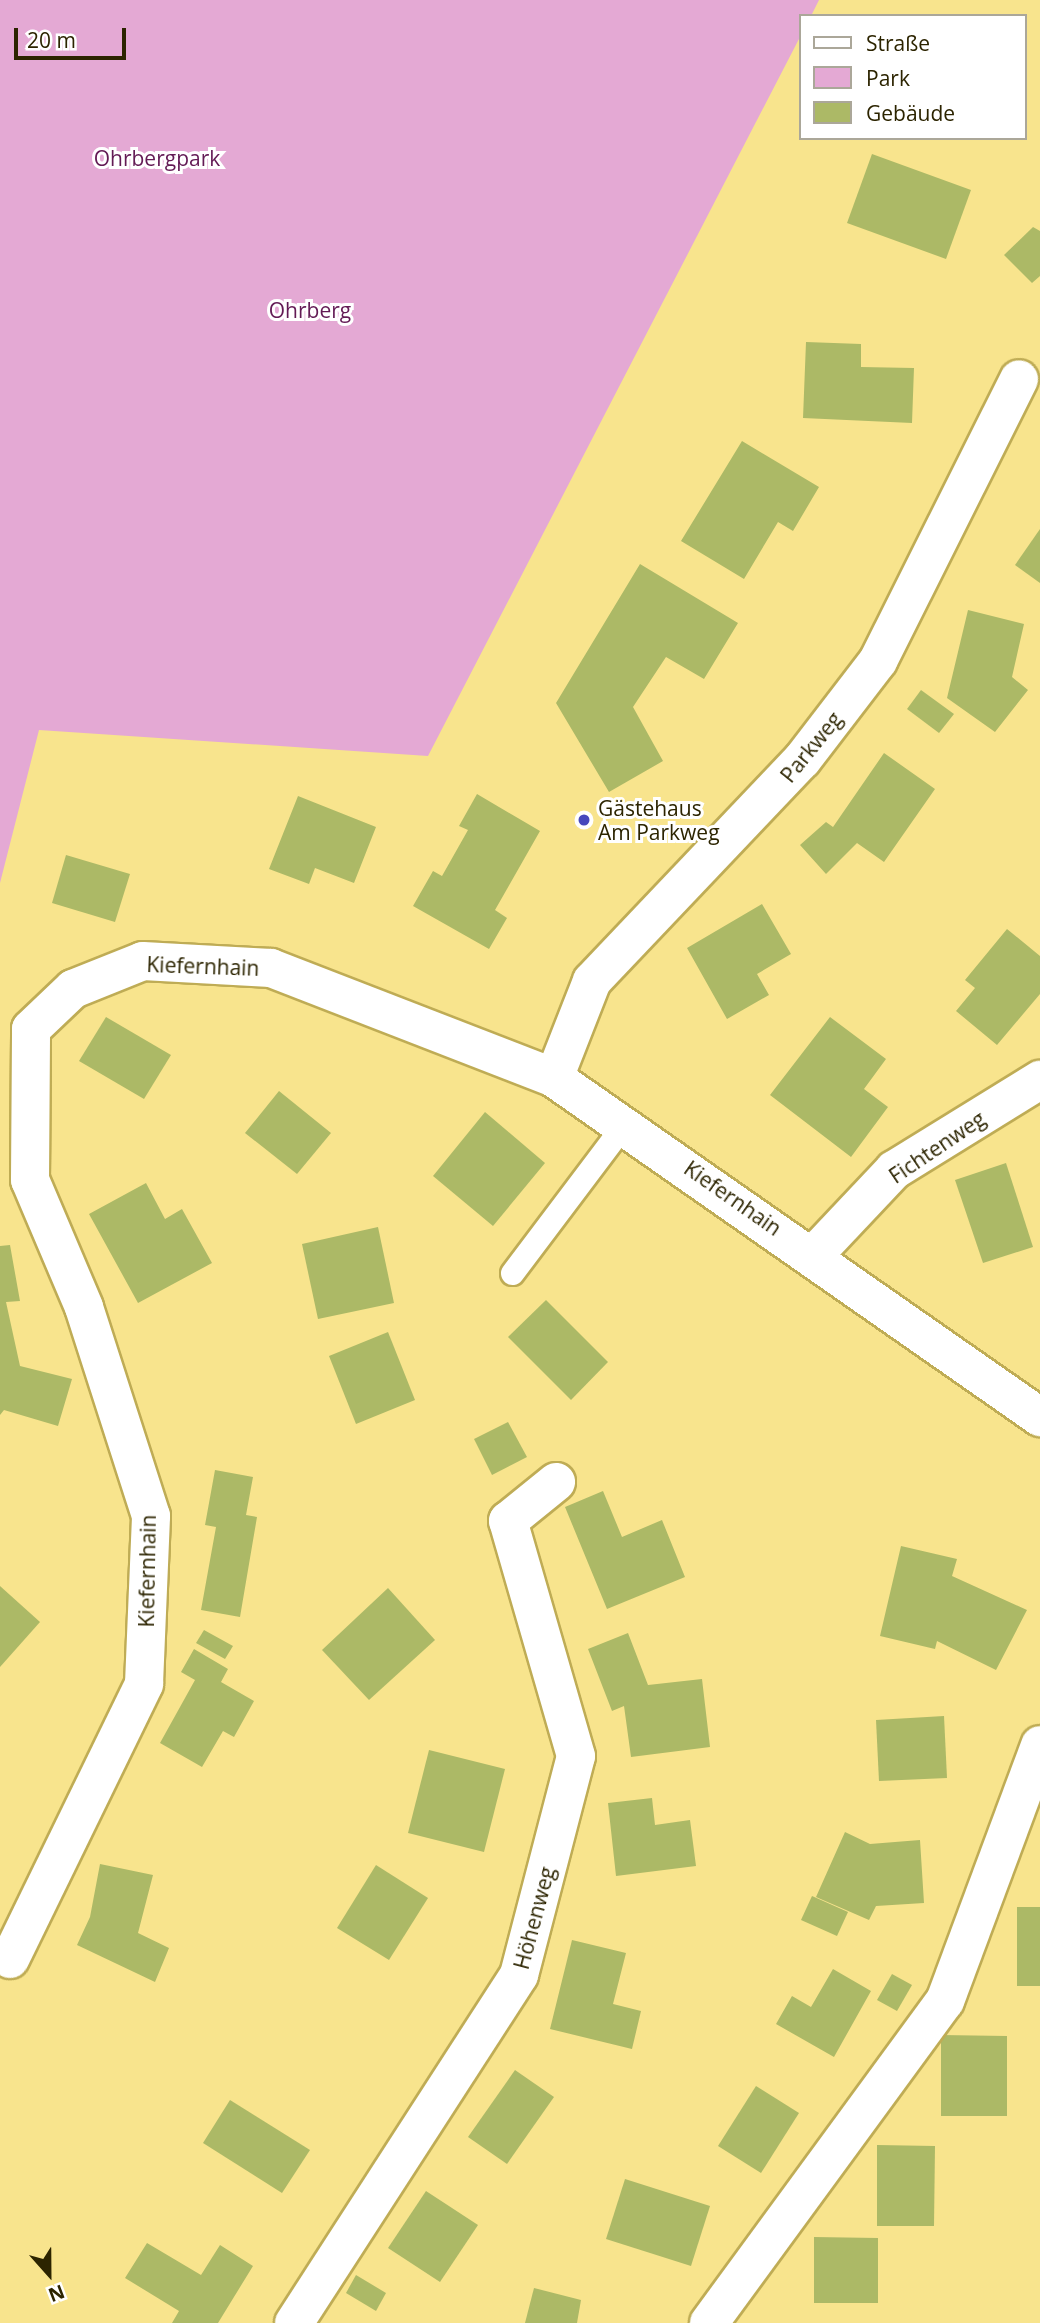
<!DOCTYPE html>
<meta charset="utf-8">
<style>
body{margin:0}
#map{position:relative;width:1040px;height:2323px;overflow:hidden;background:#f8e48d;font-family:"Open Sans",sans-serif}
div>[style]{position:absolute}
.green>*{inset:0;background:#e4a9d4}
.building>*{inset:0;background:#acb966}
.roads{filter:drop-shadow(2px 0 #bfac55) drop-shadow(-2px 0 #bfac55) drop-shadow(0 2px #bfac55) drop-shadow(0 -2px #bfac55)}
.service>*{height:23px;margin:-11.5px;padding:0 11.5px;transform-origin:11.5px;border-radius:11.5px;background:#fff}
.minor>*{height:38px;margin:-19px;padding:0 19px;transform-origin:19px;border-radius:19px;background:#fff}
.dots>*{width:19px;height:19px;translate:-50% -50%;box-sizing:border-box;border:4px solid #fff;border-radius:50%}
span{translate:-50% -50%;white-space:nowrap;text-align:center;line-height:1.15;-webkit-text-stroke:6px #fff;paint-order:stroke}
.park-label{font-size:21px;color:#631a55}
.street-label{font-size:21px;color:#2c2400}
.poi-label{font-size:21px;color:#2c2400}
.left{translate:0 -50%;text-align:left}
.legend{position:absolute;left:799px;top:14px;width:228px;height:126px;box-sizing:border-box;background:#fff;border:2px solid #aba799;margin:0;padding:9px 12px;list-style:none;font-size:21px;color:#2c2400}
.legend li{display:flex;align-items:center;gap:14px;height:35px}
.legend b{width:35px;border:2px solid #aba799}
.north{position:absolute;left:14px;top:2239px;width:70px;height:70px;-webkit-text-stroke:5px #fff;paint-order:stroke;rotate:159deg;font-size:19px;font-weight:700;line-height:28px;text-align:center;color:#2c2400}
.north::after{content:'';display:block;margin:auto;width:24px;height:32px;background:#2c2400;clip-path:polygon(50% 0,100% 100%,50% 72%,0 100%)}
.scale{position:absolute;left:14px;top:28px;width:112px;height:32px;box-sizing:border-box;border:4px solid #2c2400;border-top:0;padding-left:9px;font-size:21px;line-height:24px;white-space:nowrap;color:#2c2400;-webkit-text-stroke:5px #fff;paint-order:stroke}
</style>
<div id="map">
<div class="green">
<i style="clip-path:polygon(0 0,819px 0,811px 16px,800px 16px,800px 37px,428px 756px,39px 730px,0 883px)"></i>
</div>
<div class="building">
<i style="clip-path:polygon(872px 154px,971px 190px,946px 259px,847px 223px)"></i>
<i style="clip-path:polygon(1033px 227px,1040px 231px,1040px 276px,1032px 283px,1004px 255px)"></i>
<i style="clip-path:polygon(806px 342px,861px 344px,861px 367px,914px 368px,912px 423px,803px 418px)"></i>
<i style="clip-path:polygon(742px 441px,819px 487px,793px 531px,778px 522px,744px 579px,681px 541px)"></i>
<i style="clip-path:polygon(1040px 529px,1040px 583px,1015px 565px)"></i>
<i style="clip-path:polygon(640px 564px,738px 623px,704px 679px,666px 657px,633px 707px,663px 761px,609px 792px,556px 703px)"></i>
<i style="clip-path:polygon(968px 610px,1024px 624px,1012px 677px,1028px 690px,995px 732px,947px 698px)"></i>
<i style="clip-path:polygon(921px 690px,954px 714px,939px 733px,907px 709px)"></i>
<i style="clip-path:polygon(884px 753px,935px 789px,884px 862px,857px 843px,826px 874px,800px 845px,826px 822px,833px 827px)"></i>
<i style="clip-path:polygon(477px 794px,540px 831px,495px 910px,507px 918px,489px 949px,413px 906px,433px 871px,442px 876px,468px 830px,459px 826px)"></i>
<i style="clip-path:polygon(298px 796px,376px 827px,354px 883px,315px 868px,309px 884px,269px 869px)"></i>
<i style="clip-path:polygon(66px 855px,130px 874px,115px 922px,52px 903px)"></i>
<i style="clip-path:polygon(762px 904px,791px 954px,757px 974px,769px 995px,727px 1019px,687px 948px)"></i>
<i style="clip-path:polygon(1007px 929px,1040px 956px,1040px 994px,997px 1045px,956px 1011px,975px 988px,965px 980px)"></i>
<i style="clip-path:polygon(106px 1017px,171px 1055px,144px 1099px,79px 1061px)"></i>
<i style="clip-path:polygon(830px 1017px,886px 1059px,864px 1089px,888px 1107px,851px 1157px,770px 1095px)"></i>
<i style="clip-path:polygon(279px 1091px,331px 1133px,297px 1174px,245px 1133px)"></i>
<i style="clip-path:polygon(485px 1112px,545px 1163px,493px 1226px,433px 1176px)"></i>
<i style="clip-path:polygon(1006px 1163px,1033px 1247px,983px 1263px,955px 1180px)"></i>
<i style="clip-path:polygon(146px 1183px,165px 1219px,182px 1209px,212px 1263px,138px 1303px,89px 1214px)"></i>
<i style="clip-path:polygon(378px 1227px,394px 1303px,318px 1319px,302px 1244px)"></i>
<i style="clip-path:polygon(10px 1245px,20px 1301px,6px 1302px,20px 1366px,72px 1379px,58px 1426px,4px 1410px,0 1415px,0 1246px)"></i>
<i style="clip-path:polygon(546px 1300px,608px 1362px,571px 1400px,508px 1337px)"></i>
<i style="clip-path:polygon(388px 1332px,415px 1400px,356px 1424px,329px 1356px)"></i>
<i style="clip-path:polygon(508px 1422px,527px 1457px,492px 1475px,474px 1439px)"></i>
<i style="clip-path:polygon(215px 1470px,253px 1477px,246px 1515px,257px 1517px,240px 1617px,201px 1610px,216px 1527px,205px 1525px)"></i>
<i style="clip-path:polygon(603px 1491px,622px 1537px,662px 1520px,685px 1577px,607px 1609px,565px 1507px)"></i>
<i style="clip-path:polygon(901px 1546px,957px 1559px,952px 1576px,1027px 1610px,996px 1670px,937px 1641px,935px 1649px,880px 1636px)"></i>
<i style="clip-path:polygon(0 1586px,40px 1622px,0 1667px)"></i>
<i style="clip-path:polygon(388px 1588px,435px 1640px,369px 1700px,322px 1650px)"></i>
<i style="clip-path:polygon(204px 1630px,233px 1646px,225px 1659px,196px 1643px)"></i>
<i style="clip-path:polygon(628px 1633px,648px 1685px,702px 1679px,710px 1747px,631px 1757px,624px 1706px,612px 1711px,588px 1649px)"></i>
<i style="clip-path:polygon(194px 1649px,228px 1669px,221px 1682px,254px 1701px,234px 1737px,223px 1731px,202px 1767px,160px 1743px,195px 1680px,181px 1672px)"></i>
<i style="clip-path:polygon(944px 1716px,947px 1778px,879px 1781px,876px 1720px)"></i>
<i style="clip-path:polygon(429px 1750px,505px 1769px,484px 1852px,408px 1833px)"></i>
<i style="clip-path:polygon(652px 1798px,655px 1825px,690px 1820px,696px 1866px,616px 1876px,608px 1803px)"></i>
<i style="clip-path:polygon(845px 1832px,870px 1844px,920px 1840px,924px 1903px,876px 1906px,869px 1920px,816px 1897px)"></i>
<i style="clip-path:polygon(100px 1864px,153px 1875px,138px 1933px,169px 1948px,155px 1982px,77px 1945px,90px 1917px)"></i>
<i style="clip-path:polygon(376px 1865px,428px 1898px,389px 1960px,337px 1928px)"></i>
<i style="clip-path:polygon(812px 1896px,848px 1912px,837px 1936px,801px 1920px)"></i>
<i style="clip-path:polygon(1017px 1907px,1040px 1907px,1040px 1986px,1017px 1986px)"></i>
<i style="clip-path:polygon(572px 1940px,626px 1953px,613px 2004px,641px 2011px,632px 2049px,550px 2029px)"></i>
<i style="clip-path:polygon(833px 1969px,871px 1991px,834px 2057px,776px 2024px,792px 1996px,811px 2007px)"></i>
<i style="clip-path:polygon(892px 1974px,912px 1985px,897px 2011px,877px 2000px)"></i>
<i style="clip-path:polygon(941px 2035px,1007px 2036px,1007px 2116px,941px 2116px)"></i>
<i style="clip-path:polygon(515px 2070px,554px 2097px,507px 2164px,468px 2137px)"></i>
<i style="clip-path:polygon(756px 2086px,799px 2113px,761px 2173px,718px 2146px)"></i>
<i style="clip-path:polygon(230px 2100px,310px 2150px,282px 2193px,203px 2143px)"></i>
<i style="clip-path:polygon(877px 2145px,935px 2146px,934px 2226px,877px 2226px)"></i>
<i style="clip-path:polygon(625px 2179px,710px 2206px,691px 2266px,606px 2239px)"></i>
<i style="clip-path:polygon(426px 2191px,478px 2225px,440px 2282px,388px 2248px)"></i>
<i style="clip-path:polygon(814px 2237px,878px 2238px,878px 2303px,814px 2303px)"></i>
<i style="clip-path:polygon(147px 2243px,201px 2275px,220px 2245px,253px 2266px,218px 2323px,172px 2323px,179px 2311px,125px 2278px)"></i>
<i style="clip-path:polygon(356px 2275px,386px 2293px,376px 2311px,346px 2293px)"></i>
<i style="clip-path:polygon(534px 2288px,581px 2300px,577px 2323px,525px 2323px)"></i>
</div>
<div class="roads">
<div class="service">
<i style="left:512px;top:1273px;width:188px;rotate:-53deg"></i>
</div>
<div class="minor">
<i style="left:554px;top:1078px;width:104px;rotate:-68.6deg"></i>
<i style="left:592px;top:981px;width:305px;rotate:-46.5deg"></i>
<i style="left:802px;top:760px;width:125px;rotate:-52.5deg"></i>
<i style="left:878px;top:661px;width:315px;rotate:-63.4deg"></i>
<i style="left:814px;top:1255px;width:117px;rotate:-46.7deg"></i>
<i style="left:894px;top:1170px;width:172px;rotate:-31.7deg"></i>
<i style="left:10px;top:1959px;width:306px;rotate:-64deg"></i>
<i style="left:144px;top:1684px;width:168px;rotate:-87.6deg"></i>
<i style="left:151px;top:1516px;width:219px;rotate:-107.8deg"></i>
<i style="left:84px;top:1307px;width:138px;rotate:-113deg"></i>
<i style="left:30px;top:1180px;width:151px;rotate:-89.6deg"></i>
<i style="left:31px;top:1029px;width:58px;rotate:-43.6deg"></i>
<i style="left:73px;top:989px;width:75px;rotate:-21.8deg"></i>
<i style="left:143px;top:961px;width:128px;rotate:3.1deg"></i>
<i style="left:271px;top:968px;width:304px;rotate:21.2deg"></i>
<i style="left:554px;top:1078px;width:593px;rotate:34.9deg"></i>
<i style="left:294px;top:2323px;width:414px;rotate:-57.1deg"></i>
<i style="left:519px;top:1975px;width:226px;rotate:-75.4deg"></i>
<i style="left:576px;top:1756px;width:245px;rotate:-106.1deg"></i>
<i style="left:508px;top:1521px;width:62px;rotate:-39.1deg"></i>
<i style="left:709px;top:2323px;width:399px;rotate:-53.8deg"></i>
<i style="left:945px;top:2001px;width:273px;rotate:-69.6deg"></i>
</div>
</div>
<div class="dots">
<i style="left:584px;top:820px;background:#4647bc"></i>
</div>
<div class="park-label">
<span style="left:157px;top:158px">Ohrbergpark</span>
<span style="left:310px;top:310px">Ohrberg</span>
</div>
<div class="street-label">
<span style="left:811px;top:747px;rotate:-51deg">Parkweg</span>
<span style="left:203px;top:966px;rotate:2deg">Kiefernhain</span>
<span style="left:937px;top:1147px;rotate:-34deg">Fichtenweg</span>
<span style="left:733px;top:1198px;rotate:35deg">Kiefernhain</span>
<span style="left:147px;top:1571px;rotate:-89deg">Kiefernhain</span>
<span style="left:534px;top:1918px;rotate:-75deg">Höhenweg</span>
</div>
<div class="poi-label">
<span class="left" style="left:598px;top:820px">Gästehaus<br>Am Parkweg</span>
</div>
<ul class="legend">
<li><b style="height:9px;background:#fff"></b>Straße</li>
<li><b style="height:19px;background:#e4a9d4"></b>Park</li>
<li><b style="height:19px;background:#acb966"></b>Gebäude</li>
</ul>
<div class="north">N</div>
<div class="scale">20 m</div>
</div>
